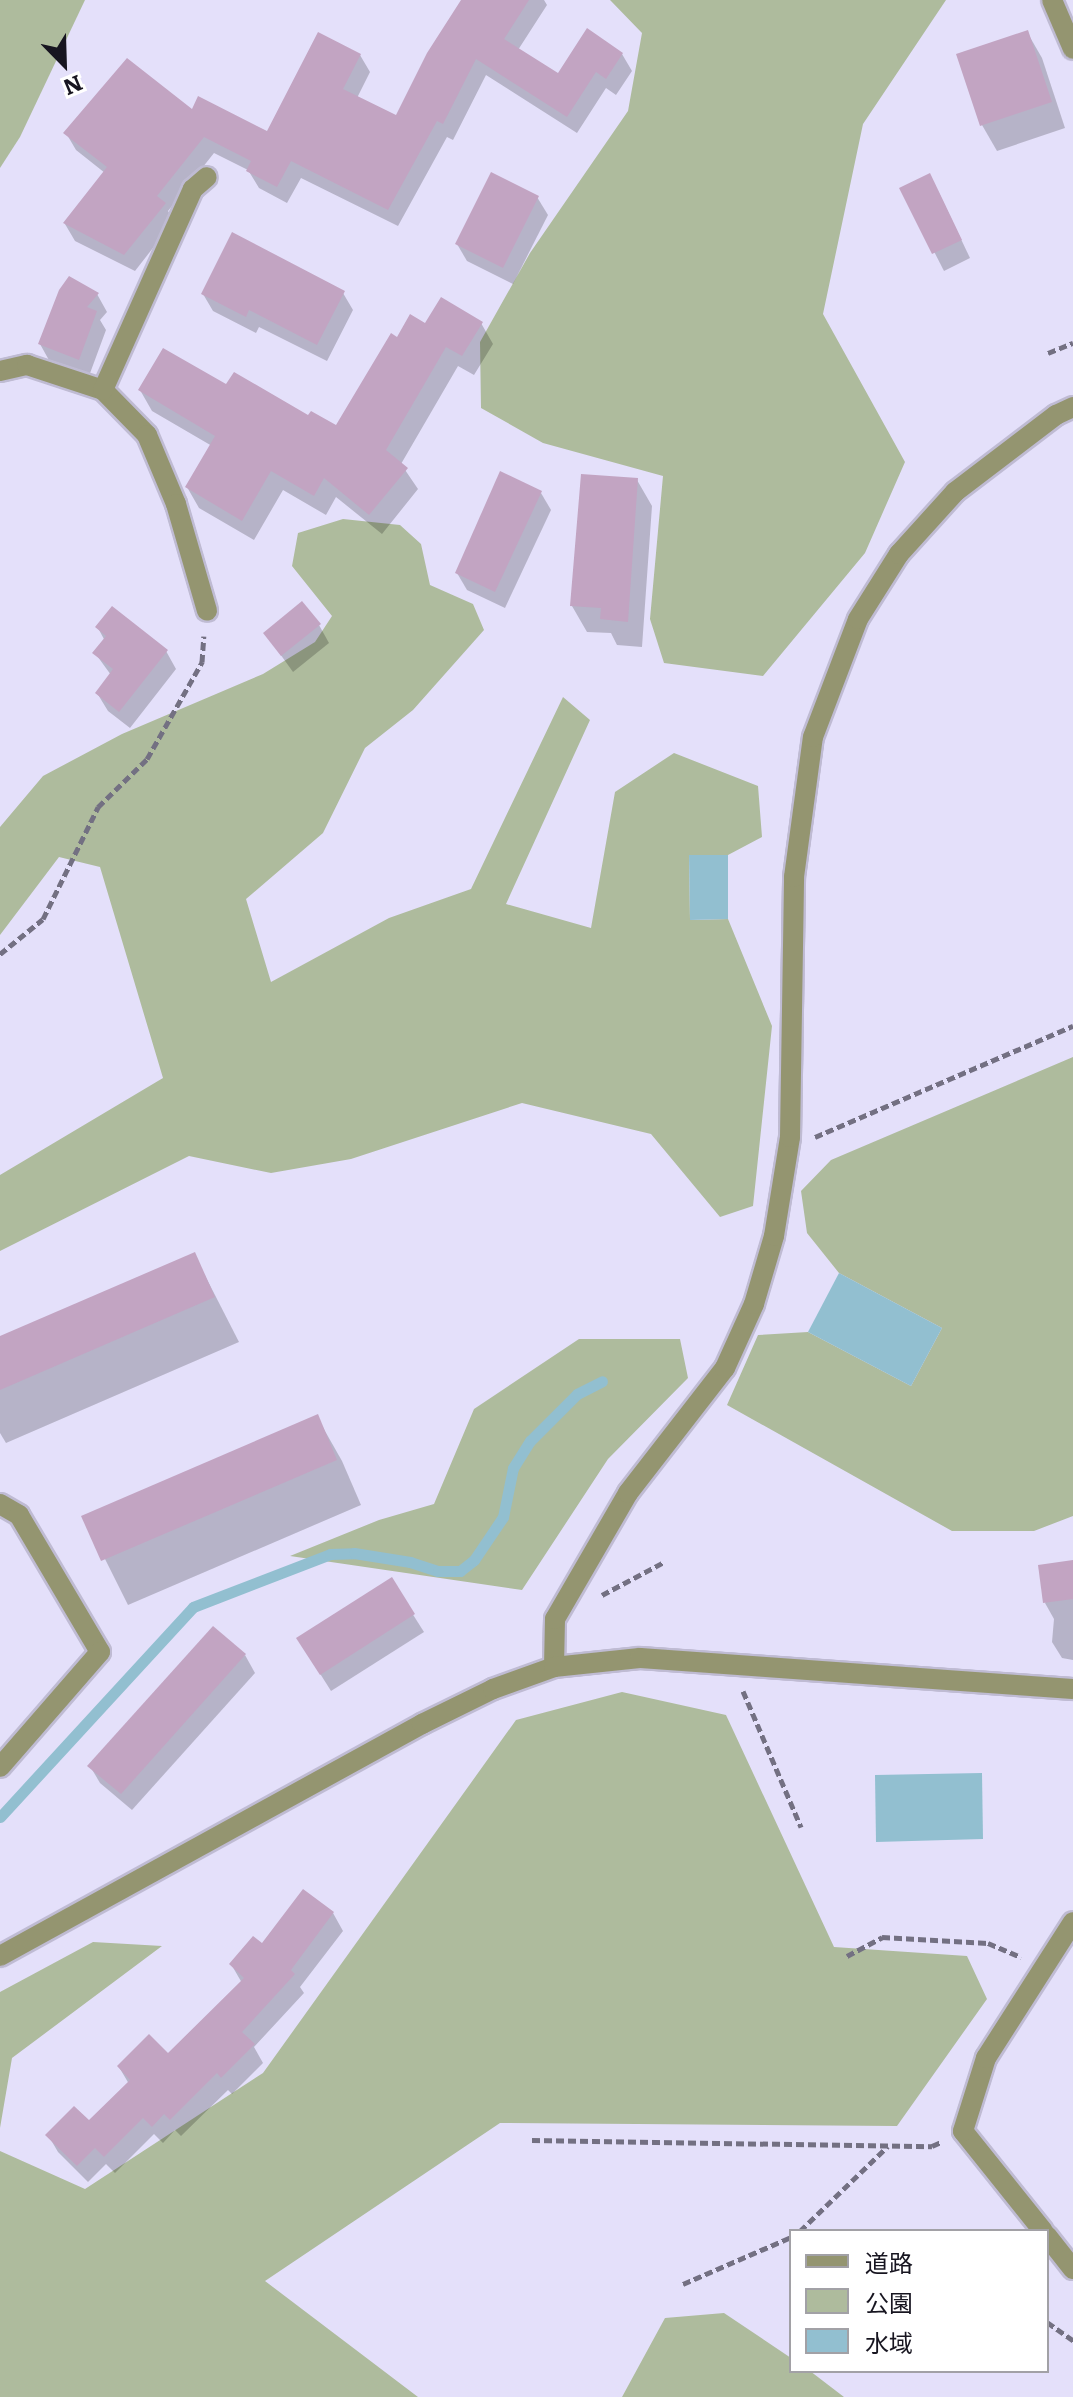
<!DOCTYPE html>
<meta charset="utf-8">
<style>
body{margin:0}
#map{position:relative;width:1073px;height:2397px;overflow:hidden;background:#e4e0fa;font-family:Literata,"Noto Sans JP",serif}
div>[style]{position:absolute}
.green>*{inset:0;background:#aebb9d}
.water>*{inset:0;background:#92bfd0}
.shadow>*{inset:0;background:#0003}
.stream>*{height:11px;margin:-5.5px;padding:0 5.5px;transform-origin:5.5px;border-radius:5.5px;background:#92bfd0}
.building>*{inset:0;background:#c2a4c2}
.path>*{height:5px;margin-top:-2.5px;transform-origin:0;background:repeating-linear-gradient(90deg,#737082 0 8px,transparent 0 12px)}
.roads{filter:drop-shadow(2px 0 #bfbbd3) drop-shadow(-2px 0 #bfbbd3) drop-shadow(0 2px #bfbbd3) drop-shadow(0 -2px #bfbbd3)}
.minor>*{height:20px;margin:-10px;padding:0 10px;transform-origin:10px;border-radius:10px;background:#949570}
span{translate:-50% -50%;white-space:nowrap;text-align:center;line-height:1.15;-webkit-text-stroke:8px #fff;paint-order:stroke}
.legend{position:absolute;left:789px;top:2229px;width:260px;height:144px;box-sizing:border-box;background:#fff;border:2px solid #a2a1a6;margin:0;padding:10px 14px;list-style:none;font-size:24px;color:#171520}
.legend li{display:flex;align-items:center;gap:16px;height:40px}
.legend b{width:40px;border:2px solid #a2a1a6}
.north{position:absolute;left:24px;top:24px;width:80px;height:80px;-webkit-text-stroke:6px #fff;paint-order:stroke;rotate:157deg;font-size:22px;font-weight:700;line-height:32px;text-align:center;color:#171520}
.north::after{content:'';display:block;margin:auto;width:28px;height:36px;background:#171520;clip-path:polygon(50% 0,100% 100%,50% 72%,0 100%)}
</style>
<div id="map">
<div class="green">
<i style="clip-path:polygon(0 0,85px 0,20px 137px,0 168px)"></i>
<i style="clip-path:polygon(610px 0,946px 0,863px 124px,823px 314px,905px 462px,865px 553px,763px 676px,664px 663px,650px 619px,663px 476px,543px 443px,481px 408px,480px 342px,530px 253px,628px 111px,642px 33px)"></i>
<i style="clip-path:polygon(343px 519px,400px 525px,421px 544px,430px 585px,473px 604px,484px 630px,413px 710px,365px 748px,323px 833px,246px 899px,271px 982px,389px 918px,471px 889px,563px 697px,590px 720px,506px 904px,591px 928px,615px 792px,674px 753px,758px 786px,762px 837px,728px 855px,689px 855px,690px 920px,728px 919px,772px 1026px,753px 1206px,720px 1217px,651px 1134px,522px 1103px,351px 1159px,271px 1173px,189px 1156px,0 1251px,0 1175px,163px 1078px,100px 867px,59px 857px,0 935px,0 827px,43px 776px,122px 734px,263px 674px,315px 642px,332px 616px,292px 566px,298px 533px)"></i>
<i style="clip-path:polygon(1073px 1057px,1073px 1516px,1034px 1531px,952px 1531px,727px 1405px,758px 1335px,808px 1332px,911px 1386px,942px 1328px,839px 1273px,807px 1233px,801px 1191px,831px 1160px)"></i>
<i style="clip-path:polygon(579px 1339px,680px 1339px,688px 1378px,608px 1459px,522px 1590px,290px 1556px,379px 1520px,434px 1504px,474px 1409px)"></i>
<i style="clip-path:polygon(622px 1692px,726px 1715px,834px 1947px,967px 1956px,987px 1999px,897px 2126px,500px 2123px,265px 2281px,418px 2397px,0 2397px,0 2151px,85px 2189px,263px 2073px,516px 1720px)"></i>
<i style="clip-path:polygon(93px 1942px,162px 1946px,12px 2058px,0 2128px,0 1992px)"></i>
<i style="clip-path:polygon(724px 2313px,791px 2358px,791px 2371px,810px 2371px,844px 2397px,622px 2397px,665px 2318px)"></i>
</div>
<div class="water">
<i style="clip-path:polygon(689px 855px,728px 855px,728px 919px,690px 920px)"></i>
<i style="clip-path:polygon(839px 1273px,942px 1328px,911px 1386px,808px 1332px)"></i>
<i style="clip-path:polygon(982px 1773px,983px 1839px,876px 1842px,875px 1775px)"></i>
</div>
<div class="shadow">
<i style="clip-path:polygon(464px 0,544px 0,547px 5px,518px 50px,558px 76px,622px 54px,632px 71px,616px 95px,606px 88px,577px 133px,486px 75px,453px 140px,447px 137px,398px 226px,301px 178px,287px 203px,259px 188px,248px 170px,214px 153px,168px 211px,174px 221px,135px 271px,75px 241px,65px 224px,105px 173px,76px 150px,66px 133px,192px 112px,268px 133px,360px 55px,370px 72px,357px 98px,397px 118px)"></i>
<i style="clip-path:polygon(1027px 32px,1042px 58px,1065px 128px,997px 151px,982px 125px)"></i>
<i style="clip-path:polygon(902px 189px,939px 193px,970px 258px,944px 271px)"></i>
<i style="clip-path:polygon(537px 197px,548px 215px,513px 284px,467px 261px,457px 244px)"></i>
<i style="clip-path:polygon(343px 293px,353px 310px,327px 361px,259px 327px,256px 333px,213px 311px,203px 294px)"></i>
<i style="clip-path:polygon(97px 294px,107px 312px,100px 320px,106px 330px,89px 376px,50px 362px,40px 344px)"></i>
<i style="clip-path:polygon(481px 323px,493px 344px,474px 375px,458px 366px,401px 464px,418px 489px,382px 534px,336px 497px,326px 515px,283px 490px,254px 540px,199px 508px,187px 487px,212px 446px,152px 411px,140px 390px,227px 387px,337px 428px,398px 340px,426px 326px)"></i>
<i style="clip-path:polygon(637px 480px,652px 506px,642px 647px,617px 645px,611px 633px,587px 632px,572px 606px)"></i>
<i style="clip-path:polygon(541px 493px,551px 510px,505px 608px,467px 590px,457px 573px)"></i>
<i style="clip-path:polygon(319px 625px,329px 643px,293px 672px,265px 633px)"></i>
<i style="clip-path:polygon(98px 628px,166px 651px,176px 669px,130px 728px,108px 711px,97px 693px,111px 675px,95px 653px,105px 641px)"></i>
<i style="clip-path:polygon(194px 1254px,239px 1342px,6px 1443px,0 1433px,0 1338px)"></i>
<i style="clip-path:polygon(317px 1417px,342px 1461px,361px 1505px,128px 1605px,84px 1517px)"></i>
<i style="clip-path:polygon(1073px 1562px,1073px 1660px,1062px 1658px,1052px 1642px,1054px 1619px,1045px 1603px)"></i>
<i style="clip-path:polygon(391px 1580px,424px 1632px,331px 1691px,309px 1656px)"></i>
<i style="clip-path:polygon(245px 1655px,255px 1673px,132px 1810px,100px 1783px,90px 1766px)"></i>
<i style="clip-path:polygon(333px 1913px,343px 1931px,300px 1987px,304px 1993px,254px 2047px,263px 2063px,232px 2094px,228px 2090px,181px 2136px,175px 2130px,163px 2143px,154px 2134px,115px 2173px,106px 2164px,88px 2182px,58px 2152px,48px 2135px,90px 2123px,129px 2084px,119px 2067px,168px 2056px,242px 1983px,231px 1964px)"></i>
</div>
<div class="stream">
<i style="left:0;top:1817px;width:285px;rotate:-47.4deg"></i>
<i style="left:193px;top:1607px;width:147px;rotate:-21.1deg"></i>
<i style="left:330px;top:1554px;width:24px;rotate:-2deg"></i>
<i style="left:354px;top:1553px;width:57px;rotate:9.1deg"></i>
<i style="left:410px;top:1562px;width:29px;rotate:18deg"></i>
<i style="left:438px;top:1571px;width:22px"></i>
<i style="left:460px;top:1571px;width:18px;rotate:-38deg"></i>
<i style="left:474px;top:1560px;width:52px;rotate:-56deg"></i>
<i style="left:503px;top:1517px;width:50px;rotate:-78.5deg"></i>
<i style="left:513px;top:1468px;width:32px;rotate:-58deg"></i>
<i style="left:530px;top:1441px;width:66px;rotate:-45deg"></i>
<i style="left:577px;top:1394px;width:28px;rotate:-27deg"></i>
</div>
<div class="building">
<i style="clip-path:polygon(461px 0,529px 0,504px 39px,558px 73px,587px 28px,623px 53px,606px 79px,596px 72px,567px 117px,476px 59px,443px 124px,437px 121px,388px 210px,291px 161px,277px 187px,246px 171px,251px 161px,204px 137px,157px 196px,166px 203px,124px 255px,63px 223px,107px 167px,63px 133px,127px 58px,192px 109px,198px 96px,267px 131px,318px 32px,361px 54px,343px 89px,396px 115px,427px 53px)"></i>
<i style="clip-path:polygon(1028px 30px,1052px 102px,980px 126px,956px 54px)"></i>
<i style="clip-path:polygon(491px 172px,539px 196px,503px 268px,455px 244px)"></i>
<i style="clip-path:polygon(930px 173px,962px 240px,932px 254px,899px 188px)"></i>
<i style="clip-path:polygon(232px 232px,345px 291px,317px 345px,249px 310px,246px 317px,201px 294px)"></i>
<i style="clip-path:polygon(69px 276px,99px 293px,87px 307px,97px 311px,79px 360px,38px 344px,59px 290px)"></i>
<i style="clip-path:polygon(441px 297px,483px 322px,462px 356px,446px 347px,386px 450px,408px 468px,369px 515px,324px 478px,314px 496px,271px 471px,242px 521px,185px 487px,215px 436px,138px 390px,163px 348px,226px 384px,234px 372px,308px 415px,311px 411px,336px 425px,391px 333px,397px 337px,410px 314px,425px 323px)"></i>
<i style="clip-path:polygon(500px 471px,542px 491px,495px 592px,455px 573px)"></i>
<i style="clip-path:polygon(581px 474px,638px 478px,628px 622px,600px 619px,601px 608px,570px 606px)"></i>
<i style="clip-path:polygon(302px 601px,321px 624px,281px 656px,263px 633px)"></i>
<i style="clip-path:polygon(112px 606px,168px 650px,119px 712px,95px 693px,113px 669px,92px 653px,106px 636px,95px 627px)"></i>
<i style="clip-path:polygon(195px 1252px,215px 1297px,0 1390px,0 1336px)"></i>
<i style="clip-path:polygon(318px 1414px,337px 1460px,101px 1561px,81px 1516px)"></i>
<i style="clip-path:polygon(1073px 1560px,1073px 1599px,1043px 1603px,1038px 1565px)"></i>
<i style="clip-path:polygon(392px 1577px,415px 1614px,320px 1675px,296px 1638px)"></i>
<i style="clip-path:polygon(213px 1626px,246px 1654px,121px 1794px,87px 1766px)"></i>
<i style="clip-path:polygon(303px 1889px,334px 1912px,291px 1970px,295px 1974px,242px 2032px,255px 2044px,221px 2078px,217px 2073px,170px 2120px,164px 2114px,152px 2127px,143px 2118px,104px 2157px,95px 2148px,77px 2166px,45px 2135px,74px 2106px,89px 2120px,130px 2080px,117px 2066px,149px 2034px,168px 2053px,244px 1978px,229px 1964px,253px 1936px,262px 1943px)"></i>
</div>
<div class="path">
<i style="left:1048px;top:353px;width:27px;rotate:-22deg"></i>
<i style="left:0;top:954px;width:55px;rotate:-39.1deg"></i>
<i style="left:43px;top:919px;width:125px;rotate:-63.8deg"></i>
<i style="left:98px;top:807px;width:69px;rotate:-44.4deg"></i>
<i style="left:147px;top:759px;width:112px;rotate:-60.4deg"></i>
<i style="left:202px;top:662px;width:26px;rotate:-86deg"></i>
<i style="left:815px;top:1137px;width:281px;rotate:-23.3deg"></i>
<i style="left:602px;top:1595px;width:70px;rotate:-28deg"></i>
<i style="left:743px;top:1691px;width:148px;rotate:66.9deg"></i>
<i style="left:847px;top:1956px;width:40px;rotate:-28deg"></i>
<i style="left:882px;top:1937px;width:106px;rotate:3.2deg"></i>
<i style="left:988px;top:1943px;width:36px;rotate:23deg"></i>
<i style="left:532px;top:2140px;width:400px;rotate:0.9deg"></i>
<i style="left:932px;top:2146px;width:10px;rotate:-24deg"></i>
<i style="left:800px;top:2231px;width:122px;rotate:-44deg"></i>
<i style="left:683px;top:2284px;width:118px;rotate:-23.5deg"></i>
<i style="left:1047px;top:2322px;width:32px;rotate:35deg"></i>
</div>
<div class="roads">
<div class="minor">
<i style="left:1052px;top:0;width:53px;rotate:66.8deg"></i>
<i style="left:0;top:371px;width:28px;rotate:-13deg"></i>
<i style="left:27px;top:365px;width:80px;rotate:18.2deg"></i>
<i style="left:103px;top:390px;width:63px;rotate:45.6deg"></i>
<i style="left:147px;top:435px;width:75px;rotate:67.2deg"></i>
<i style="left:176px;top:504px;width:111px;rotate:73.8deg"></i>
<i style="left:103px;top:390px;width:220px;rotate:-65.9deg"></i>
<i style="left:193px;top:189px;width:18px;rotate:-41deg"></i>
<i style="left:0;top:1504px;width:22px;rotate:30deg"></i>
<i style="left:19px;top:1515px;width:159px;rotate:59.4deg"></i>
<i style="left:100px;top:1652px;width:152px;rotate:131deg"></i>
<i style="left:554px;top:1667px;width:48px;rotate:-88.8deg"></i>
<i style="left:555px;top:1619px;width:146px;rotate:-59.9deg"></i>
<i style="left:628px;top:1493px;width:158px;rotate:-52.2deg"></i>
<i style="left:725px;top:1368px;width:70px;rotate:-65.6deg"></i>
<i style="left:754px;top:1304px;width:71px;rotate:-73.6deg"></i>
<i style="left:774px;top:1236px;width:100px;rotate:-80.8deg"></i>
<i style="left:790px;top:1137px;width:260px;rotate:-89.1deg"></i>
<i style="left:794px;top:877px;width:141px;rotate:-82.3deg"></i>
<i style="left:813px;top:737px;width:126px;rotate:-69.1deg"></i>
<i style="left:858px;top:619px;width:77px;rotate:-57.8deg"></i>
<i style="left:899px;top:554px;width:84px;rotate:-47.9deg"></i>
<i style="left:955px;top:492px;width:127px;rotate:-37.3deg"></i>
<i style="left:1056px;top:415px;width:19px;rotate:-25deg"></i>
<i style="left:0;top:1956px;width:482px;rotate:-28.8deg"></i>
<i style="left:422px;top:1724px;width:79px;rotate:-26.2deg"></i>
<i style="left:493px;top:1689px;width:65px;rotate:-19.8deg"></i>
<i style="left:554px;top:1667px;width:86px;rotate:-6deg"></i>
<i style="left:640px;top:1658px;width:434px;rotate:4.1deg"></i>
<i style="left:1043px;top:2231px;width:128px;rotate:-128.7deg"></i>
<i style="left:963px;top:2131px;width:77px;rotate:-72.5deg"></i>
<i style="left:986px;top:2058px;width:161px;rotate:-57.4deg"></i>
<i style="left:1047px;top:2236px;width:42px;rotate:51.8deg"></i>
</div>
</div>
<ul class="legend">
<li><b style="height:10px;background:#949570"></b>道路</li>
<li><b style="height:22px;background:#aebb9d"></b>公園</li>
<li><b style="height:22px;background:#92bfd0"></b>水域</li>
</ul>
<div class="north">N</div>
</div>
